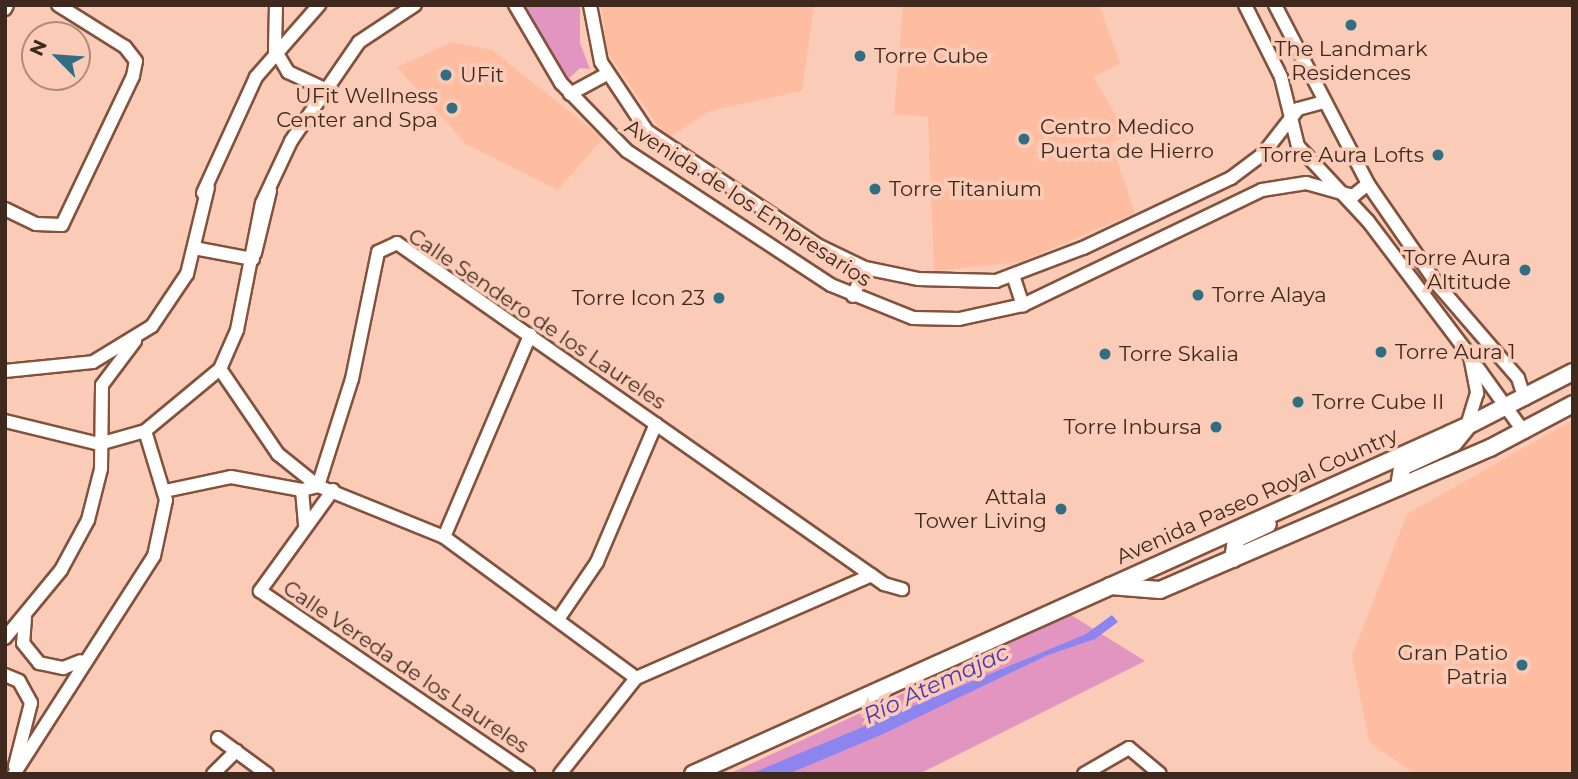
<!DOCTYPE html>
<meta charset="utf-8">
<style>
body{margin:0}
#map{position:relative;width:1578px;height:779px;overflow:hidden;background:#faccb8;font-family:Montserrat,sans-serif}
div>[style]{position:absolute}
.built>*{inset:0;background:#febda1}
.green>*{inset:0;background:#e295c1}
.water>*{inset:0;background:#8c85f0}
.roads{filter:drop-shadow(2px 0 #83523c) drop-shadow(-2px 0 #83523c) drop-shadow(0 2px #83523c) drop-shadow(0 -2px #83523c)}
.minor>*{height:12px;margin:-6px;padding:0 6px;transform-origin:6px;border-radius:6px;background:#fff}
.tertiary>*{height:16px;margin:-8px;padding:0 8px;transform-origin:8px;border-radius:8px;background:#fff}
.dots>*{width:19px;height:19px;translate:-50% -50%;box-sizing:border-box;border:4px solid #faccb8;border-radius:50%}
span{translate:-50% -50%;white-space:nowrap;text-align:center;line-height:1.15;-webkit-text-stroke:7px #faccb8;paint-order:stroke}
.poi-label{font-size:21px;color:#3f291f}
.left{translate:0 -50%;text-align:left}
.right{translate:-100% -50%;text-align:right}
.street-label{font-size:21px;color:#3f291f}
.water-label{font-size:23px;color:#4e37b3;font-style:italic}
.frame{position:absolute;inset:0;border:7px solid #3f291f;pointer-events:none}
.north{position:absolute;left:21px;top:21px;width:70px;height:70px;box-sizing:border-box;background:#faccb8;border:2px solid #af8b7b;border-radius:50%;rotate:295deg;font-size:19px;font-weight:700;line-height:28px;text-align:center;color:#3f291f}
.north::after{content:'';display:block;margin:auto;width:24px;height:32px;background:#316e84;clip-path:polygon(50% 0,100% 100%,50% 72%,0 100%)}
</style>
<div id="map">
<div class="built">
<i style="clip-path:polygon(601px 5px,814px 5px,802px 91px,710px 111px,667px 139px,607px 52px)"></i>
<i style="clip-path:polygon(903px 5px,1099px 5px,1120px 63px,1094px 77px,1127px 136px,1111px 143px,1135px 213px,1021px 262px,934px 271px,928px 117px,894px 114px)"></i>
<i style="clip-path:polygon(452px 42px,492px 50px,603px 138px,558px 190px,466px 144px,397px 67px)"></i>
<i style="clip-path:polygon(1573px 420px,1573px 774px,1415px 774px,1369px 742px,1352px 656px,1407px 514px)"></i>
</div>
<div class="green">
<i style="clip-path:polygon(520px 5px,580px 5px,580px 43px,590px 69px,580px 68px,566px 81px)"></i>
<i style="clip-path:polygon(1071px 615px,1145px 661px,919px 774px,729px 774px)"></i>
</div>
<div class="water">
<i style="clip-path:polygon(1112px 615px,1118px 622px,1095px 639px,1048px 655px,881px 735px,788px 774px,750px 774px,1086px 634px)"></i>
</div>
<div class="roads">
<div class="minor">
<i style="left:276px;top:5px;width:45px;rotate:91.3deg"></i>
<i style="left:275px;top:50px;width:26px;rotate:59deg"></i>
<i style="left:288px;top:72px;width:38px;rotate:25deg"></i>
<i style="left:515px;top:5px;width:91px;rotate:59.5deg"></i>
<i style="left:561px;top:83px;width:95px;rotate:45.9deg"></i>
<i style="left:627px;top:151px;width:244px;rotate:33.3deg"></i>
<i style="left:831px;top:285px;width:88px;rotate:21.9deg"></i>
<i style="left:913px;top:318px;width:46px;rotate:1.2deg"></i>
<i style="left:959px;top:319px;width:66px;rotate:-12.3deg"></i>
<i style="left:1023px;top:305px;width:265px;rotate:-25.7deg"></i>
<i style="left:1262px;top:190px;width:45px;rotate:-9deg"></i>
<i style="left:1306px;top:183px;width:49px;rotate:15.5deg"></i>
<i style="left:1353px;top:196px;width:19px;rotate:-39deg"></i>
<i style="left:590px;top:5px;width:58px;rotate:79.1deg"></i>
<i style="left:601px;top:62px;width:83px;rotate:56.3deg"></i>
<i style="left:647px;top:131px;width:205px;rotate:33.8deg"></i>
<i style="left:817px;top:245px;width:53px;rotate:25.6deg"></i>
<i style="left:865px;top:268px;width:54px;rotate:11.7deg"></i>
<i style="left:918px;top:279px;width:78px;rotate:1.5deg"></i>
<i style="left:996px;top:281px;width:93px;rotate:-20.8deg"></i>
<i style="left:1083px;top:248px;width:164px;rotate:-25.3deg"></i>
<i style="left:1231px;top:178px;width:40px;rotate:-37deg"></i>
<i style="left:1263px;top:154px;width:57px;rotate:-52.1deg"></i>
<i style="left:1298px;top:109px;width:24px;rotate:-15deg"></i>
<i style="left:1245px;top:5px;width:80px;rotate:63.4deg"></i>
<i style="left:1281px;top:77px;width:71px;rotate:76.2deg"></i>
<i style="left:1298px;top:146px;width:103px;rotate:47deg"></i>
<i style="left:1368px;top:221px;width:169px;rotate:52.9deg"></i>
<i style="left:1470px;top:356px;width:38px;rotate:79deg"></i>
<i style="left:1477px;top:393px;width:34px;rotate:107deg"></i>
<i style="left:1275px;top:5px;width:202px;rotate:62.5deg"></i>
<i style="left:1368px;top:184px;width:121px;rotate:55.4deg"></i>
<i style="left:1437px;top:284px;width:124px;rotate:49.2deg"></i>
<i style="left:1518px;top:378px;width:22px;rotate:72deg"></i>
<i style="left:5px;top:9px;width:4px;rotate:-63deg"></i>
<i style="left:570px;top:94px;width:42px;rotate:-28.4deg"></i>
<i style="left:203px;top:193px;width:128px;rotate:-65.4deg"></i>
<i style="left:256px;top:77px;width:96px;rotate:-48.8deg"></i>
<i style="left:5px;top:209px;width:34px;rotate:26deg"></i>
<i style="left:36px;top:224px;width:26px;rotate:2deg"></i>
<i style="left:62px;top:225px;width:165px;rotate:-64.5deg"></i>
<i style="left:133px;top:76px;width:15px;rotate:-79deg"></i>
<i style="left:136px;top:61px;width:18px;rotate:-128deg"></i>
<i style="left:125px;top:47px;width:79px;rotate:-147.9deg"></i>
<i style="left:194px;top:248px;width:60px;rotate:10.6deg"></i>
<i style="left:255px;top:253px;width:64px;rotate:-76.4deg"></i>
<i style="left:1013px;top:275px;width:32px;rotate:72deg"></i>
<i style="left:853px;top:296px;width:30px;rotate:-67deg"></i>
<i style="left:1478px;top:368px;width:79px;rotate:54.3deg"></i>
<i style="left:220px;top:369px;width:103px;rotate:55.7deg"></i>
<i style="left:278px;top:454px;width:51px;rotate:38.7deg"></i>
<i style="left:318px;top:486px;width:136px;rotate:22deg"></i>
<i style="left:444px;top:537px;width:238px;rotate:36.3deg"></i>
<i style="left:5px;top:371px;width:88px;rotate:-5.8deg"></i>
<i style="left:93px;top:362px;width:69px;rotate:-31.4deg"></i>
<i style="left:152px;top:326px;width:63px;rotate:-56.1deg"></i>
<i style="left:187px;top:274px;width:89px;rotate:-76.4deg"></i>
<i style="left:5px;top:421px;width:97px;rotate:13.7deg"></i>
<i style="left:99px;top:444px;width:48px;rotate:-15.8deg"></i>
<i style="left:145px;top:431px;width:97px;rotate:-39.6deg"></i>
<i style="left:220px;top:369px;width:43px;rotate:-66.4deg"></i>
<i style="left:237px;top:330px;width:129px;rotate:-78.9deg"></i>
<i style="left:262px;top:203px;width:68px;rotate:-64.9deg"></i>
<i style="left:291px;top:141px;width:120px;rotate:-55.5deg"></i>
<i style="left:359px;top:42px;width:67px;rotate:-33.5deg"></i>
<i style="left:318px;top:486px;width:112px;rotate:-72.4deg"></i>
<i style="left:352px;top:379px;width:130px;rotate:-78.4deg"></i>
<i style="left:378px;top:252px;width:21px;rotate:-25deg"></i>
<i style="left:397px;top:243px;width:595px;rotate:35deg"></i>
<i style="left:884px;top:584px;width:19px;rotate:16deg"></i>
<i style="left:302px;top:490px;width:37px;rotate:85deg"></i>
<i style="left:333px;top:490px;width:125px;rotate:125.9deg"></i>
<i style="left:260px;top:591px;width:325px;rotate:34.3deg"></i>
<i style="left:165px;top:491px;width:67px;rotate:-12deg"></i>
<i style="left:231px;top:477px;width:72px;rotate:10.4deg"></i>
<i style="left:302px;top:490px;width:16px;rotate:-14deg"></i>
<i style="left:444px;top:537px;width:220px;rotate:-66.9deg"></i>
<i style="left:25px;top:617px;width:26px;rotate:94deg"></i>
<i style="left:23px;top:643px;width:26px;rotate:51deg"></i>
<i style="left:39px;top:663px;width:25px;rotate:12deg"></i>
<i style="left:63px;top:668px;width:19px;rotate:-21deg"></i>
<i style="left:559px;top:618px;width:68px;rotate:-55.8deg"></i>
<i style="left:597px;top:562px;width:150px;rotate:-66.9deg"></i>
<i style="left:5px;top:638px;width:88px;rotate:-50.5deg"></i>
<i style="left:61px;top:570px;width:57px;rotate:-61.6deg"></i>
<i style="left:88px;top:520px;width:53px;rotate:-75.7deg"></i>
<i style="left:101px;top:469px;width:84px;rotate:-89.3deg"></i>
<i style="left:102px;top:385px;width:55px;rotate:-53.1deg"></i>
<i style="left:5px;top:675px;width:15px;rotate:23deg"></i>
<i style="left:19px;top:681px;width:25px;rotate:61deg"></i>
<i style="left:31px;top:703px;width:65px;rotate:104.3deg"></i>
<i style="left:218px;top:738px;width:61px;rotate:36.3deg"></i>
<i style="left:14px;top:774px;width:259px;rotate:-57.3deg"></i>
<i style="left:154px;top:556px;width:57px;rotate:-77.9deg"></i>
<i style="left:166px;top:500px;width:72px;rotate:-106.9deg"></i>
<i style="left:213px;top:774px;width:33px;rotate:-45deg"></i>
<i style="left:560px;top:774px;width:122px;rotate:-51.6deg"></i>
<i style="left:636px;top:678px;width:257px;rotate:-23.6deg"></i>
<i style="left:1084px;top:774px;width:52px;rotate:-30deg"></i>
<i style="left:1129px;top:748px;width:40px;rotate:40deg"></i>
</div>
<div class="tertiary">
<i style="left:1399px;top:487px;width:20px;rotate:-81deg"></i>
<i style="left:1402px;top:467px;width:57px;rotate:-24.8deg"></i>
<i style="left:1454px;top:443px;width:19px;rotate:-51deg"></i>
<i style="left:1233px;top:559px;width:20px;rotate:-81deg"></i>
<i style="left:1236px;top:539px;width:35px;rotate:-25deg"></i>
<i style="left:1110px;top:586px;width:50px;rotate:4.6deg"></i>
<i style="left:1160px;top:590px;width:359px;rotate:-23.3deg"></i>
<i style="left:1490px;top:448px;width:94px;rotate:-27.9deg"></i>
<i style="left:693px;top:774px;width:849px;rotate:-24.21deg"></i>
<i style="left:1467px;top:426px;width:119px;rotate:-27deg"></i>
</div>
</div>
<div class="dots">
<i style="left:1351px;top:25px;background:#316e84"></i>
<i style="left:860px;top:56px;background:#316e84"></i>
<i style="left:446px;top:75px;background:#316e84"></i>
<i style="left:452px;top:108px;background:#316e84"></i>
<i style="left:1024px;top:139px;background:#316e84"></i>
<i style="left:1438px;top:155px;background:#316e84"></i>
<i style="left:875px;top:189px;background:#316e84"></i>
<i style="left:1525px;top:270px;background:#316e84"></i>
<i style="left:1198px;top:295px;background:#316e84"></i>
<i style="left:719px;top:298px;background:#316e84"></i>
<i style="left:1381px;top:352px;background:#316e84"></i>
<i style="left:1105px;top:354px;background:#316e84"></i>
<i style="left:1298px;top:402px;background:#316e84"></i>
<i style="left:1216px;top:427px;background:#316e84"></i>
<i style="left:1061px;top:509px;background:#316e84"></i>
<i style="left:1522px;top:665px;background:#316e84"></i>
</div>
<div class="poi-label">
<span style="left:1351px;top:61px">The Landmark<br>Residences</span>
<span class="left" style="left:874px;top:56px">Torre Cube</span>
<span class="left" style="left:460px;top:75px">UFit</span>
<span class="right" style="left:438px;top:108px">UFit Wellness<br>Center and Spa</span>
<span class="left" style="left:1040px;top:139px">Centro Medico<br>Puerta de Hierro</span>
<span class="right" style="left:1424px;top:155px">Torre Aura Lofts</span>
<span class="left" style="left:889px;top:189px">Torre Titanium</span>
<span class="right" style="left:1511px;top:270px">Torre Aura<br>Altitude</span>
<span class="left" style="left:1212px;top:295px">Torre Alaya</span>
<span class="right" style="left:705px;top:298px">Torre Icon 23</span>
<span class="left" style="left:1395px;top:352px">Torre Aura 1</span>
<span class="left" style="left:1119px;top:354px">Torre Skalia</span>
<span class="left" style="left:1312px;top:402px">Torre Cube II</span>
<span class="right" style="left:1202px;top:427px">Torre Inbursa</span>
<span class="right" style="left:1047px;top:509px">Attala<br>Tower Living</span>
<span class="right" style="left:1508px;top:665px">Gran Patio<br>Patria</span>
</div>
<div class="street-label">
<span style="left:748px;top:203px;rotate:33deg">Avenida de los Empresarios</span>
<span style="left:537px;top:319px;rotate:34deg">Calle Sendero de los Laureles</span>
<span style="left:1257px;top:496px;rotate:-24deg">Avenida Paseo Royal Country</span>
<span style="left:406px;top:667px;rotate:34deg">Calle Vereda de los Laureles</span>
</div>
<div class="water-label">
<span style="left:936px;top:684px;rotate:-25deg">Río Atemajac</span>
</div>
<div class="frame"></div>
<div class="north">N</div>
</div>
